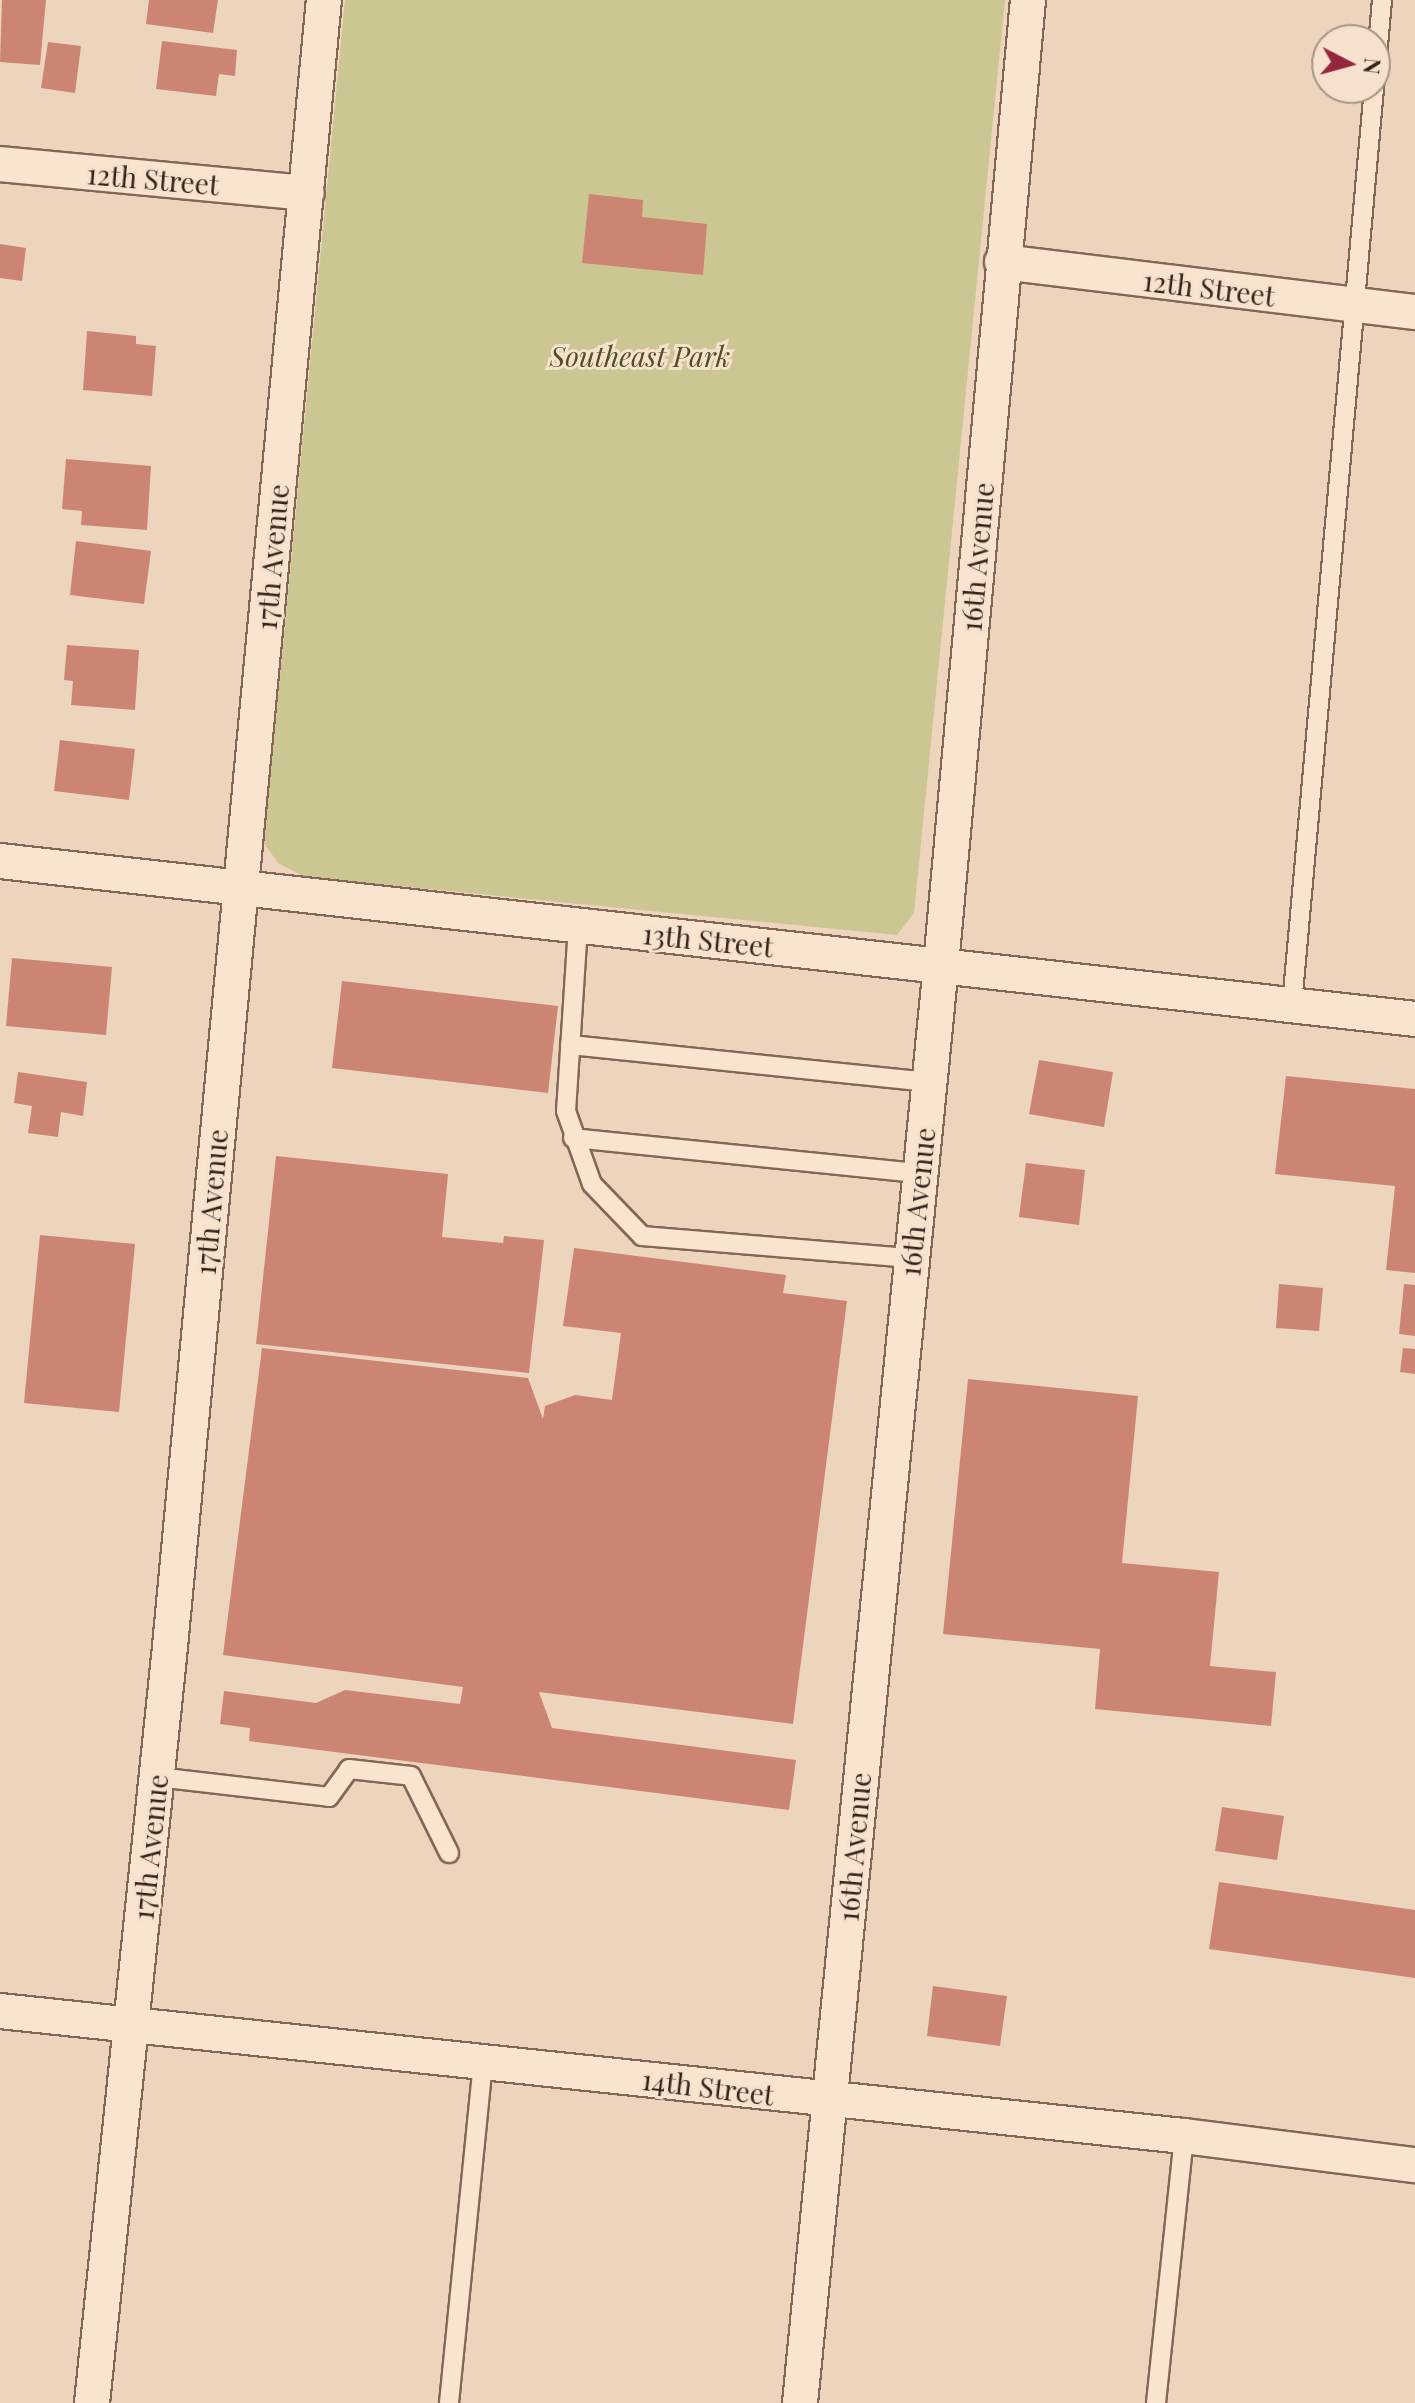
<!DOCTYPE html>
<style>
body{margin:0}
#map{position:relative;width:1415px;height:2403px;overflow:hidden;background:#edd5bd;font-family:"Playfair Display",serif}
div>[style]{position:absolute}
.green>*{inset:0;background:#cbc692}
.building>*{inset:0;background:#cc8573}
.roads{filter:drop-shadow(2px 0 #856656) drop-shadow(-2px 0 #856656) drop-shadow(0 2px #856656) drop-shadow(0 -2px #856656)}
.lane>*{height:18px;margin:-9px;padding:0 9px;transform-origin:9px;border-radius:9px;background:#f9e4d0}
.street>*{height:34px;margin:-17px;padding:0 17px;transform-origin:17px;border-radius:17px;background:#f9e4d0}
span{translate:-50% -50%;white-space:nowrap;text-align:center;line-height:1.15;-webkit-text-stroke:6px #f5e1cd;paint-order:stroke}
.street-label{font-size:28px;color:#34221b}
.park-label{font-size:28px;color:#4f5122;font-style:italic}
.north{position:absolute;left:1311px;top:24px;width:80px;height:80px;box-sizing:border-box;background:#f5e1cd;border:2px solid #a89586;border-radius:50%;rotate:96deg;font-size:22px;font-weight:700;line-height:32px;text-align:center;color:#34221b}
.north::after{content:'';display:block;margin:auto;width:28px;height:36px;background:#94273e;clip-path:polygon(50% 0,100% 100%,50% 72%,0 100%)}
</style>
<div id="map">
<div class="green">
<i style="clip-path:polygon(345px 0,1005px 0,914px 913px,897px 935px,305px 877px,278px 863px,264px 843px)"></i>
</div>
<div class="building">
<i style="clip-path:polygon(2px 0,46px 0,40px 65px,0 62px)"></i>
<i style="clip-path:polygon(149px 0,218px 0,213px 33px,146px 24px)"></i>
<i style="clip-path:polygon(162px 41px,237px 50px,235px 76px,219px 74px,216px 96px,156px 89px)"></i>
<i style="clip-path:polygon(48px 42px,81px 46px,75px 93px,41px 88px)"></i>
<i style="clip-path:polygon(589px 194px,643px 200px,642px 217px,707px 224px,703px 275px,582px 263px)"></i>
<i style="clip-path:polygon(0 244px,26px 248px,22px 281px,0 278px)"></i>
<i style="clip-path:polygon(87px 331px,136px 336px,136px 344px,156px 346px,152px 396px,83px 390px)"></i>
<i style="clip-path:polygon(66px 459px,151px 466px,147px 530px,81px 525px,82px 511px,62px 509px)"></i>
<i style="clip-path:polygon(76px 541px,151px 551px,144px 604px,70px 595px)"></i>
<i style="clip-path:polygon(67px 645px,139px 650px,135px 710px,71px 705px,73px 681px,64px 680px)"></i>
<i style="clip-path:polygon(60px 740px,135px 749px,129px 800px,54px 791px)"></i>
<i style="clip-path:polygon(12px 958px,112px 967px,106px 1035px,6px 1026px)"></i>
<i style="clip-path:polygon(342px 981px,558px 1006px,548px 1093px,332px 1068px)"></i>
<i style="clip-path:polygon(1039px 1060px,1113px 1072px,1104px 1127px,1029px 1114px)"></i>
<i style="clip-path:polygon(18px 1072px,87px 1082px,83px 1116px,61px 1112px,58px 1137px,28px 1133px,32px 1106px,14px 1103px)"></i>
<i style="clip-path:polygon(1286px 1076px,1415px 1089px,1415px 1273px,1386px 1270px,1395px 1186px,1275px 1174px)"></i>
<i style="clip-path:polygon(276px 1156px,448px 1174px,442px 1237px,503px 1243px,504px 1236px,544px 1240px,529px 1373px,256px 1344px)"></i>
<i style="clip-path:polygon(1026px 1163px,1085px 1170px,1079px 1225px,1019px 1217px)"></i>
<i style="clip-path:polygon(40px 1235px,135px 1244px,119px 1412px,24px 1403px)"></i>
<i style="clip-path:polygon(574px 1248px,786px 1275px,783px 1293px,847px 1301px,793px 1724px,539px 1692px,552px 1728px,796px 1760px,789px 1810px,249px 1741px,250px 1728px,220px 1724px,224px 1691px,316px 1703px,345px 1690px,460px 1704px,463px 1687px,223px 1655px,262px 1348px,528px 1378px,543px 1419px,545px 1406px,575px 1395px,612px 1400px,621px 1333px,563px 1326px)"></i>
<i style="clip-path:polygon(1279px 1284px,1323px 1288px,1319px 1331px,1276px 1328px)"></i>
<i style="clip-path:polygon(1404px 1284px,1415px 1285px,1415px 1336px,1399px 1334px)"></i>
<i style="clip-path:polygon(1403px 1348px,1415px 1349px,1415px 1374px,1400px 1372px)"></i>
<i style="clip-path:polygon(968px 1379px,1138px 1396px,1122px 1563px,1219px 1572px,1210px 1666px,1276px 1672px,1271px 1726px,1095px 1709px,1100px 1649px,943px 1634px)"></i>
<i style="clip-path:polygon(1222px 1807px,1284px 1816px,1277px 1860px,1215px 1851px)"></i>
<i style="clip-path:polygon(1219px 1882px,1415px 1910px,1415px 1978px,1209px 1949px)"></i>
<i style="clip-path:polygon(933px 1986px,1007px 1996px,1000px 2046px,927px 2036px)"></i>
</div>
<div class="roads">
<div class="lane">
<i style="left:1375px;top:80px;width:80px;rotate:-85deg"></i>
<i style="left:578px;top:926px;width:185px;rotate:93.7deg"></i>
<i style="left:566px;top:1111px;width:77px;rotate:70.4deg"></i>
<i style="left:592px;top:1184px;width:72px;rotate:46.1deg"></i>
<i style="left:642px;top:1236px;width:270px;rotate:4.7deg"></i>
<i style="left:1292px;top:1005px;width:921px;rotate:-84.89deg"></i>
<i style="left:570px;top:1045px;width:361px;rotate:5.9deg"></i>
<i style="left:573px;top:1138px;width:349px;rotate:5.8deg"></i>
<i style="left:157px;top:1777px;width:173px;rotate:6.6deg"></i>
<i style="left:329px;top:1797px;width:34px;rotate:-54deg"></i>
<i style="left:349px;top:1769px;width:62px;rotate:6.4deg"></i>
<i style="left:411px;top:1776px;width:86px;rotate:63.7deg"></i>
<i style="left:449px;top:2403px;width:344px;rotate:-84.3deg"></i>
<i style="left:1156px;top:2403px;width:268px;rotate:-84deg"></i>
</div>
<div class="street">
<i style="left:0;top:164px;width:308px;rotate:5.4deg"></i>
<i style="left:1002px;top:262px;width:416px;rotate:6.9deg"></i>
<i style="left:0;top:861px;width:1424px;rotate:6.37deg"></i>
<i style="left:0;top:2011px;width:1191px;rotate:6.03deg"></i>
<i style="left:1184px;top:2136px;width:233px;rotate:7.2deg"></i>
<i style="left:92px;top:2403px;width:750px;rotate:-84.11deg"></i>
<i style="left:169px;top:1657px;width:1664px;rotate:-84.66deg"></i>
<i style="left:800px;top:2403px;width:1445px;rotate:-84.4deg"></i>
<i style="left:941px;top:965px;width:969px;rotate:-84.85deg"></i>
</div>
</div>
<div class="street-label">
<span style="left:153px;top:179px;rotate:5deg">12th Street</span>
<span style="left:1209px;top:288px;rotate:7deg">12th Street</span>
<span style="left:272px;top:557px;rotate:-85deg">17th Avenue</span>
<span style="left:977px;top:557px;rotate:-85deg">16th Avenue</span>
<span style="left:708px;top:940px;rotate:6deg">13th Street</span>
<span style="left:211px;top:1202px;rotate:-85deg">17th Avenue</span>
<span style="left:917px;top:1202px;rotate:-84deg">16th Avenue</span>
<span style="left:150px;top:1847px;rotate:-84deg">17th Avenue</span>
<span style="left:854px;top:1847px;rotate:-85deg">16th Avenue</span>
<span style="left:708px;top:2087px;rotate:7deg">14th Street</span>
</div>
<div class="park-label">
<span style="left:640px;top:356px">Southeast Park</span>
</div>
<div class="north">N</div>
</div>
